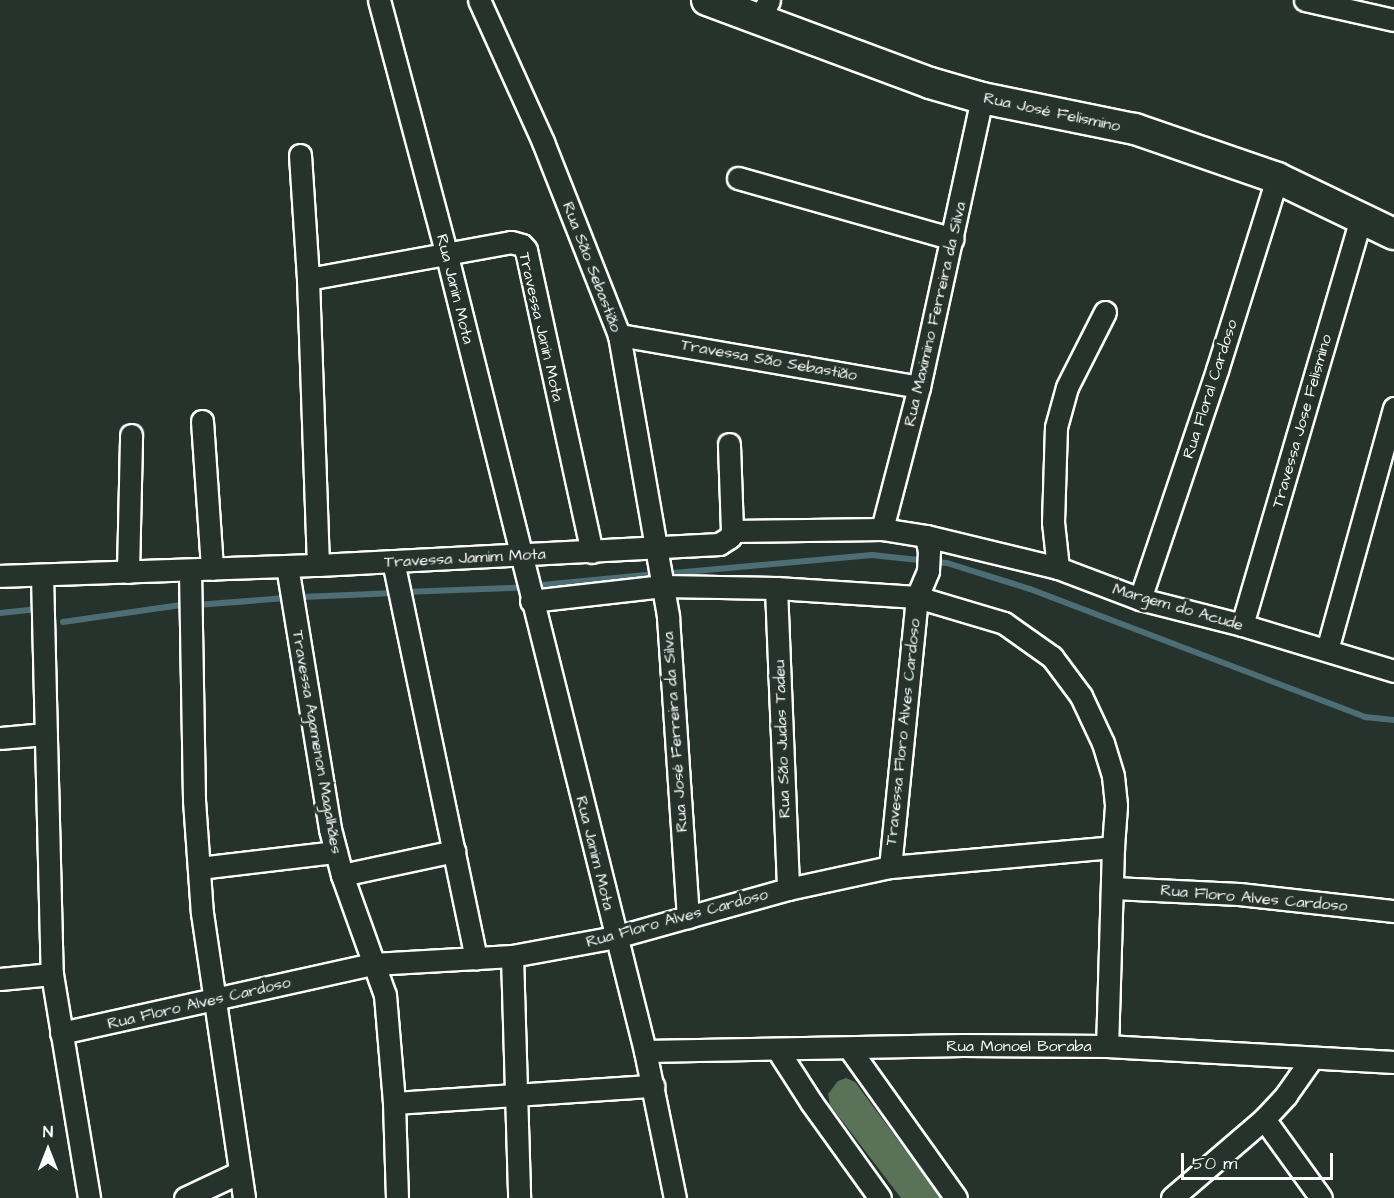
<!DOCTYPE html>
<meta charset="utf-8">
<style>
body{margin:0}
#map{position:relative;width:1394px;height:1198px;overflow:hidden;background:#26332d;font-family:"Architects Daughter",sans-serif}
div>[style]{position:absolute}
.green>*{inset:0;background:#5a7257}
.stream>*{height:6px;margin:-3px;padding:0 3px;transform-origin:3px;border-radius:3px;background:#4d6e74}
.roads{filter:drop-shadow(2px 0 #fff) drop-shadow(-2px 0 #fff) drop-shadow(0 2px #fff) drop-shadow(0 -2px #fff)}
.street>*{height:21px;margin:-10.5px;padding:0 10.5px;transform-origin:10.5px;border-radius:10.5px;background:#26332d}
.secondary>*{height:30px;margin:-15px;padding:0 15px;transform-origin:15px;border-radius:15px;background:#26332d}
span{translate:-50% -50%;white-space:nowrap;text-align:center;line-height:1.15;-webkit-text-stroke:6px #26332d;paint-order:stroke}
.street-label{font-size:16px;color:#fff}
.north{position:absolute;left:18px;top:1120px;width:60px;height:60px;-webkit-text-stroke:4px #26332d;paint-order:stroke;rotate:0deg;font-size:16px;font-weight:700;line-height:24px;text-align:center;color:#fff}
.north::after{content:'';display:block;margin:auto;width:21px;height:27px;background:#fff;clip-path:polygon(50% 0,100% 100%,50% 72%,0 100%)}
.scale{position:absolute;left:1181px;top:1153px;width:152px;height:27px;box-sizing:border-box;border:3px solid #fff;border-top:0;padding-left:8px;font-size:18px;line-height:21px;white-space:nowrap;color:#fff;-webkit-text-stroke:4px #26332d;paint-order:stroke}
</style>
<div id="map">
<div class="green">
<i style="clip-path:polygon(846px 1078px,855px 1082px,941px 1198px,901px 1198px,830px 1105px,828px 1094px,838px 1081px)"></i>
</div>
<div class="stream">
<i style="left:663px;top:574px;width:210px;rotate:-5.2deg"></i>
<i style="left:872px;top:555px;width:75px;rotate:6.1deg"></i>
<i style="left:947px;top:563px;width:87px;rotate:17.4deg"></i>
<i style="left:1030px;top:589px;width:359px;rotate:20.9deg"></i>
<i style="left:1365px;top:717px;width:29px;rotate:6deg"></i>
<i style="left:404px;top:592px;width:107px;rotate:-2.1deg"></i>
<i style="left:511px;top:588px;width:146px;rotate:-5.5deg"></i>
<i style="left:301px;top:597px;width:95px;rotate:-2.4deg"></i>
<i style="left:196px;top:605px;width:90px;rotate:-4.4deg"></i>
<i style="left:0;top:613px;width:31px;rotate:-6deg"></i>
<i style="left:63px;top:622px;width:119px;rotate:-8.2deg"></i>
</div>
<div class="roads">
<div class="street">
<i style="left:379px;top:0;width:261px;rotate:75.1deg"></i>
<i style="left:446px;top:252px;width:823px;rotate:76.01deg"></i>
<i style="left:645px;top:1051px;width:150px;rotate:78.5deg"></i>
<i style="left:479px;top:0;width:156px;rotate:65.7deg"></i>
<i style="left:543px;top:142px;width:207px;rotate:68.5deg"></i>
<i style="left:619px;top:335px;width:286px;rotate:80.1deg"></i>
<i style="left:668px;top:617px;width:301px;rotate:86.2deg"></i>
<i style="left:1305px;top:0;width:91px;rotate:12.7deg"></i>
<i style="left:759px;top:20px;width:22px;rotate:-63deg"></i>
<i style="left:300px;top:155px;width:124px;rotate:86.3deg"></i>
<i style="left:308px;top:279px;width:286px;rotate:88deg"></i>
<i style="left:738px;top:178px;width:223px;rotate:15.8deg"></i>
<i style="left:308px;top:279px;width:206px;rotate:-10.3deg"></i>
<i style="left:511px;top:242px;width:11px;rotate:15deg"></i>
<i style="left:522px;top:245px;width:6px;rotate:51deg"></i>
<i style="left:526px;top:250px;width:309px;rotate:77.7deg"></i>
<i style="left:619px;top:335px;width:304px;rotate:9.8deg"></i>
<i style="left:202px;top:421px;width:148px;rotate:86.1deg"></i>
<i style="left:882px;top:529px;width:147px;rotate:-75.4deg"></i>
<i style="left:919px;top:387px;width:296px;rotate:-77.7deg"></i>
<i style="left:732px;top:531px;width:150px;rotate:-0.8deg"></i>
<i style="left:882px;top:529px;width:45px;rotate:9deg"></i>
<i style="left:926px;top:536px;width:15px;rotate:79deg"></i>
<i style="left:929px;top:551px;width:20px;rotate:93deg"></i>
<i style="left:928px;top:571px;width:28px;rotate:113deg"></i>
<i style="left:917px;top:597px;width:271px;rotate:95.7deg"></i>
<i style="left:926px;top:536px;width:136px;rotate:13.6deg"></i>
<i style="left:1058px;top:568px;width:88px;rotate:20.7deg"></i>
<i style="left:1140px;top:599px;width:105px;rotate:14.3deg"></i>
<i style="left:1242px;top:625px;width:159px;rotate:16.8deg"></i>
<i style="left:393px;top:561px;width:406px;rotate:78.2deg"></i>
<i style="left:287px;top:566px;width:266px;rotate:80.7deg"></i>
<i style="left:330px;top:829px;width:48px;rotate:75.4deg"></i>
<i style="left:342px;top:875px;width:127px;rotate:70.3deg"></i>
<i style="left:385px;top:995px;width:108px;rotate:85.2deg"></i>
<i style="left:394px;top:1103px;width:95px;rotate:88.2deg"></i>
<i style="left:1058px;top:568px;width:46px;rotate:-96.2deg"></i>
<i style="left:1053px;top:522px;width:95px;rotate:-88.2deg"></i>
<i style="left:1056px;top:427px;width:41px;rotate:-74.6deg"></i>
<i style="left:1067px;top:387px;width:84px;rotate:-63.1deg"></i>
<i style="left:190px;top:570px;width:230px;rotate:89deg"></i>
<i style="left:194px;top:800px;width:113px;rotate:86deg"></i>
<i style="left:202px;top:913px;width:288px;rotate:81.6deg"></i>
<i style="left:128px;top:572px;width:137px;rotate:-88.7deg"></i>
<i style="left:42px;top:575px;width:399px;rotate:88.6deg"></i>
<i style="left:52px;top:974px;width:227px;rotate:80.6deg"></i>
<i style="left:0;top:576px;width:318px;rotate:-2deg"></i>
<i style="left:318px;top:565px;width:402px;rotate:-3deg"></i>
<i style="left:719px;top:544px;width:13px;rotate:-32deg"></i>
<i style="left:730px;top:537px;width:6px;rotate:-72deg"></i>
<i style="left:732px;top:531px;width:87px;rotate:-92deg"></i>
<i style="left:776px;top:588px;width:301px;rotate:87.7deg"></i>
<i style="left:1140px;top:599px;width:242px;rotate:-71.4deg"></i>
<i style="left:1217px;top:370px;width:201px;rotate:-72.6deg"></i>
<i style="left:531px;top:601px;width:133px;rotate:-6.5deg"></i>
<i style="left:663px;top:586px;width:113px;rotate:1deg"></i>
<i style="left:776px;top:588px;width:141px;rotate:3.7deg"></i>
<i style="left:917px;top:597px;width:91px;rotate:16.6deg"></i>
<i style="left:1004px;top:623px;width:59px;rotate:35.3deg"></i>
<i style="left:1052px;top:657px;width:49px;rotate:53.4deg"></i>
<i style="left:1081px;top:696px;width:52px;rotate:64.9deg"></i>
<i style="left:1103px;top:743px;width:34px;rotate:73deg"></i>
<i style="left:1113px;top:776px;width:30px;rotate:84deg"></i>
<i style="left:1116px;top:806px;width:41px;rotate:94.2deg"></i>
<i style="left:1242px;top:625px;width:425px;rotate:-73.7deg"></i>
<i style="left:1327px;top:650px;width:251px;rotate:-74.5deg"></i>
<i style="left:0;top:738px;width:46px;rotate:-5deg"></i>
<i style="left:199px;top:868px;width:138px;rotate:-6.7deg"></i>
<i style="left:342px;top:875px;width:115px;rotate:-12.1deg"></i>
<i style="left:1113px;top:888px;width:126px;rotate:2.7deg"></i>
<i style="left:1239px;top:894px;width:156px;rotate:6.3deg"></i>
<i style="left:512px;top:956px;width:242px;rotate:88.3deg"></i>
<i style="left:0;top:979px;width:52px;rotate:-5.5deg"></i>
<i style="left:61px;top:1033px;width:320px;rotate:-12.5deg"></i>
<i style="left:373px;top:964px;width:139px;rotate:-3.3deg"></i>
<i style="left:512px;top:956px;width:106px;rotate:-10.4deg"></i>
<i style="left:616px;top:937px;width:179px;rotate:-15.6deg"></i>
<i style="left:788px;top:889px;width:104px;rotate:-12.2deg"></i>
<i style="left:890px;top:867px;width:224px;rotate:-5.1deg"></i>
<i style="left:1113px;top:847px;width:199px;rotate:91.7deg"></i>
<i style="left:849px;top:1048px;width:184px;rotate:54.5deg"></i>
<i style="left:777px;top:1049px;width:63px;rotate:57.3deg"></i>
<i style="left:811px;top:1102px;width:118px;rotate:54.3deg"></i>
<i style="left:645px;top:1051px;width:318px;rotate:-1.1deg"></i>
<i style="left:963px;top:1045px;width:144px;rotate:0.4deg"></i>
<i style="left:1107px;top:1046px;width:287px;rotate:3.2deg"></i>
<i style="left:394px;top:1103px;width:260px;rotate:-3.8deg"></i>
<i style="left:1264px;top:1119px;width:97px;rotate:54.2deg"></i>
<i style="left:185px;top:1198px;width:61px;rotate:-25.3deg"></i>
<i style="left:1172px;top:1198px;width:121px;rotate:-40.7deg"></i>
<i style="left:1264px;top:1119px;width:33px;rotate:-47deg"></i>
<i style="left:1286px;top:1095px;width:45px;rotate:-54.9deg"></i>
</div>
<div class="secondary">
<i style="left:707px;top:0;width:238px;rotate:20.4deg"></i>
<i style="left:930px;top:83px;width:54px;rotate:16.1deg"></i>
<i style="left:982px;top:98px;width:156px;rotate:11.5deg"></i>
<i style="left:1135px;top:129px;width:150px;rotate:19deg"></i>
<i style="left:1277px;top:178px;width:130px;rotate:25.6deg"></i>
</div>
</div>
<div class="street-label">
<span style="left:1052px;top:112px;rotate:12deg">Rua José Felismino</span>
<span style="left:592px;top:267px;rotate:69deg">Rua São Sebastião</span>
<span style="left:455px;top:289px;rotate:76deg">Rua Janin Mota</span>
<span style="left:935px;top:314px;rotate:-77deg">Rua Maximino Ferreira da Silva</span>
<span style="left:541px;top:327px;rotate:77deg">Travessa Janin Mota</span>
<span style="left:769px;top:360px;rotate:10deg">Travessa São Sebastião</span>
<span style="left:1210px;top:389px;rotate:-72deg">Rua Floral Cardoso</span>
<span style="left:1302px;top:421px;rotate:-74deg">Travessa Jose Felismino</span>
<span style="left:465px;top:558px;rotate:-3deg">Travessa Jamim Mota</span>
<span style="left:1178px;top:607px;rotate:16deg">Margem do Acude</span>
<span style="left:675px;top:732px;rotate:-94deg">Rua José Ferreira da Silva</span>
<span style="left:903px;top:732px;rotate:-84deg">Travessa Floro Alves Cardoso</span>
<span style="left:782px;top:739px;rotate:-92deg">Rua São Judas Tadeu</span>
<span style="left:317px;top:742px;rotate:80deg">Travessa Agamenon Magalhães</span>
<span style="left:595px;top:853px;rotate:76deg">Rua Janim Mota</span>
<span style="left:1254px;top:898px;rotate:5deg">Rua Floro Alves Cardoso</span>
<span style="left:677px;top:918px;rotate:-15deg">Rua Floro Alves Cardoso</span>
<span style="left:199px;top:1003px;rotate:-13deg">Rua Floro Alves Cardoso</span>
<span style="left:1019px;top:1046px">Rua Monoel Boraba</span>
</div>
<div class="north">N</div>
<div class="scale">50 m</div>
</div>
